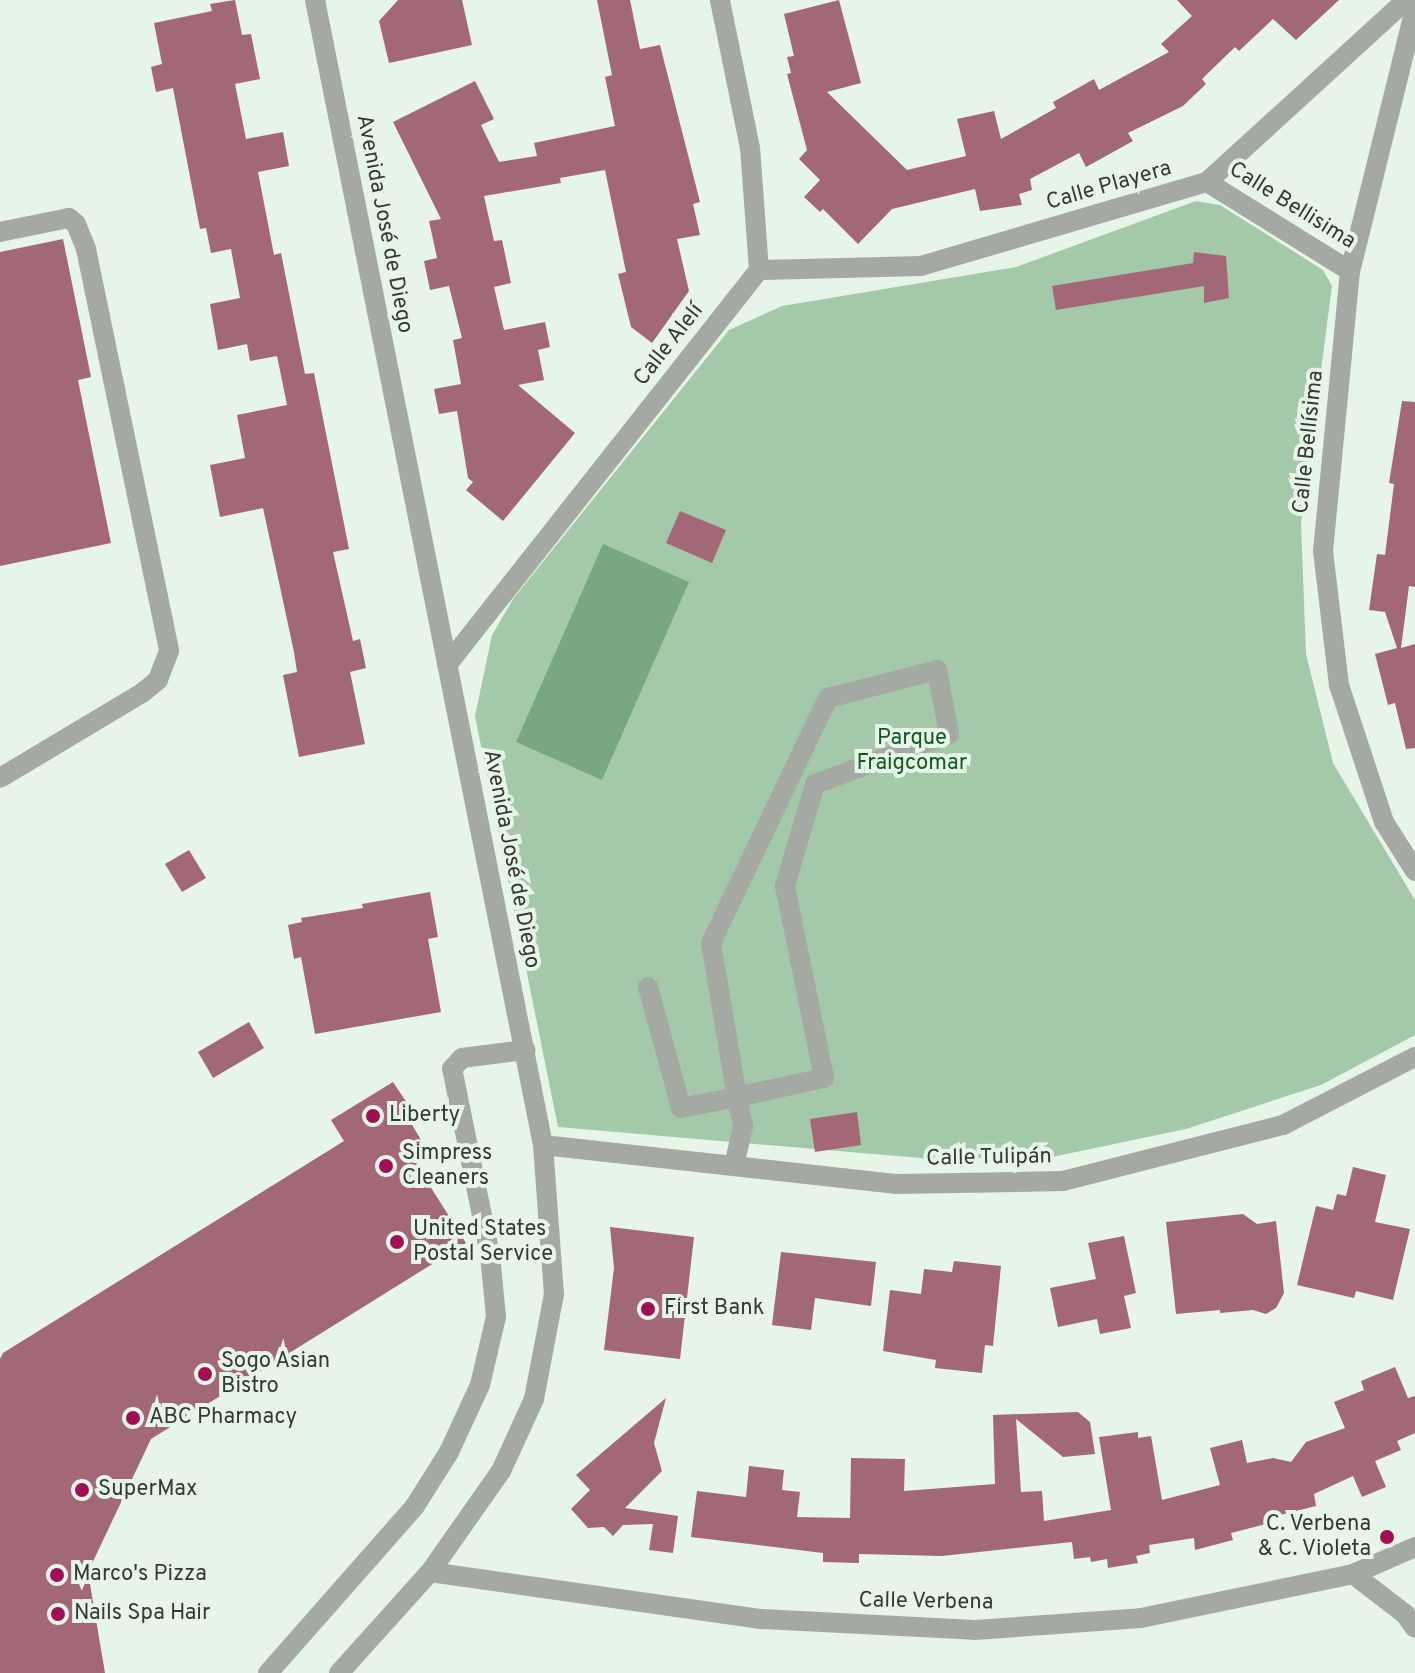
<!DOCTYPE html>
<meta charset="utf-8">
<style>
body{margin:0}
#map{position:relative;width:1415px;height:1673px;overflow:hidden;background:#e7f4e8;font-family:Overpass,sans-serif}
div>[style]{position:absolute}
.green>*{inset:0;background:#a4c9a8}
.water>*{inset:0;background:#79a87e}
.building>*{inset:0;background:#a36878}
.minor>*{height:20px;margin:-10px;padding:0 10px;transform-origin:10px;border-radius:10px;background:#a4a9a4}
.dots>*{width:22px;height:22px;translate:-50% -50%;box-sizing:border-box;border:4px solid #e7f4e8;border-radius:50%}
span{translate:-50% -50%;white-space:nowrap;text-align:center;line-height:1.15;-webkit-text-stroke:8px #e7f4e8;paint-order:stroke}
.street-label{font-size:22px;color:#343934}
.park-label{font-size:22px;color:#105923}
.poi-label{font-size:22px;color:#343934}
.left{translate:0 -50%;text-align:left}
.right{translate:-100% -50%;text-align:right}
</style>
<div id="map">
<div class="green">
<i style="clip-path:polygon(1196px 201px,1220px 205px,1323px 270px,1332px 286px,1301px 523px,1306px 654px,1333px 763px,1415px 900px,1415px 1035px,1321px 1085px,1186px 1129px,1052px 1157px,932px 1159px,558px 1127px,475px 716px,492px 635px,513px 599px,729px 330px,782px 306px,1016px 267px)"></i>
</div>
<div class="water">
<i style="clip-path:polygon(603px 544px,689px 582px,602px 780px,516px 742px)"></i>
</div>
<div class="building">
<i style="clip-path:polygon(235px 0,242px 35px,251px 34px,260px 79px,235px 84px,246px 139px,283px 132px,289px 166px,258px 172px,274px 255px,281px 253px,305px 374px,314px 373px,349px 549px,333px 552px,353px 641px,360px 639px,366px 668px,350px 672px,365px 744px,299px 757px,283px 675px,297px 672px,294px 652px,263px 508px,220px 517px,210px 465px,245px 458px,237px 415px,287px 405px,277px 356px,250px 361px,247px 344px,218px 350px,210px 304px,240px 298px,231px 249px,211px 253px,206px 228px,200px 229px,173px 88px,156px 92px,151px 67px,162px 64px,154px 23px,212px 11px,210px 4px)"></i>
<i style="clip-path:polygon(398px 0,462px 0,472px 45px,389px 63px,379px 21px)"></i>
<i style="clip-path:polygon(597px 0,630px 0,640px 49px,660px 45px,700px 202px,693px 204px,700px 235px,677px 239px,689px 291px,652px 343px,631px 327px,618px 274px,626px 272px,605px 170px,560px 178px,561px 183px,484px 196px,494px 241px,502px 240px,511px 283px,494px 287px,504px 330px,545px 322px,550px 347px,538px 350px,544px 380px,518px 385px,575px 433px,503px 521px,466px 490px,473px 482px,468px 478px,457px 411px,439px 414px,434px 389px,461px 384px,453px 340px,462px 338px,449px 286px,430px 290px,424px 261px,437px 258px,429px 221px,441px 219px,393px 122px,475px 81px,494px 119px,481px 125px,499px 162px,537px 156px,534px 143px,615px 126px,605px 77px,612px 75px)"></i>
<i style="clip-path:polygon(839px 0,861px 83px,827px 92px,907px 170px,966px 156px,957px 119px,994px 111px,1001px 139px,1056px 108px,1053px 102px,1094px 79px,1099px 90px,1169px 52px,1161px 44px,1192px 16px,1177px 0,1339px 0,1296px 40px,1273px 19px,1239px 51px,1235px 47px,1202px 79px,1206px 84px,1183px 106px,1128px 133px,1133px 141px,1086px 167px,1079px 153px,1030px 179px,1032px 190px,1019px 194px,1022px 205px,980px 211px,975px 189px,892px 209px,858px 244px,823px 209px,820px 212px,804px 197px,820px 180px,799px 159px,807px 150px,787px 74px,791px 73px,787px 57px,794px 56px,784px 14px)"></i>
<i style="clip-path:polygon(63px 239px,91px 377px,78px 380px,111px 543px,0 566px,0 252px)"></i>
<i style="clip-path:polygon(1194px 252px,1226px 256px,1229px 298px,1204px 303px,1204px 286px,1056px 310px,1052px 286px,1193px 263px)"></i>
<i style="clip-path:polygon(1402px 401px,1415px 402px,1415px 587px,1409px 586px,1401px 648px,1415px 644px,1415px 748px,1406px 749px,1395px 703px,1388px 705px,1375px 654px,1397px 648px,1385px 612px,1369px 610px,1377px 554px,1385px 555px,1394px 484px,1389px 483px)"></i>
<i style="clip-path:polygon(680px 511px,726px 530px,712px 563px,666px 543px)"></i>
<i style="clip-path:polygon(189px 850px,206px 878px,182px 892px,165px 864px)"></i>
<i style="clip-path:polygon(430px 892px,438px 937px,428px 939px,441px 1012px,315px 1034px,301px 957px,294px 959px,288px 925px,302px 922px,301px 918px,363px 908px,362px 904px)"></i>
<i style="clip-path:polygon(249px 1022px,264px 1048px,213px 1078px,198px 1052px)"></i>
<i style="clip-path:polygon(393px 1082px,411px 1109px,405px 1113px,430px 1155px,416px 1164px,466px 1243px,151px 1439px,88px 1572px,105px 1673px,0 1673px,0 1359px,3px 1353px,344px 1141px,331px 1120px)"></i>
<i style="clip-path:polygon(857px 1112px,861px 1145px,815px 1152px,810px 1119px)"></i>
<i style="clip-path:polygon(1353px 1167px,1386px 1175px,1375px 1222px,1410px 1229px,1393px 1300px,1356px 1291px,1354px 1298px,1297px 1285px,1316px 1206px,1333px 1210px,1337px 1194px,1346px 1196px)"></i>
<i style="clip-path:polygon(1243px 1214px,1257px 1224px,1276px 1221px,1284px 1293px,1276px 1308px,1266px 1314px,1253px 1310px,1220px 1313px,1220px 1310px,1176px 1314px,1166px 1222px)"></i>
<i style="clip-path:polygon(610px 1227px,694px 1237px,680px 1359px,604px 1350px,614px 1268px)"></i>
<i style="clip-path:polygon(1124px 1236px,1136px 1293px,1124px 1296px,1131px 1328px,1100px 1334px,1097px 1319px,1058px 1327px,1050px 1288px,1096px 1279px,1088px 1243px)"></i>
<i style="clip-path:polygon(781px 1252px,876px 1262px,871px 1306px,815px 1298px,811px 1330px,772px 1325px)"></i>
<i style="clip-path:polygon(954px 1261px,1001px 1266px,993px 1346px,985px 1345px,982px 1373px,935px 1368px,936px 1360px,883px 1351px,890px 1290px,921px 1294px,924px 1269px,952px 1272px)"></i>
<i style="clip-path:polygon(1395px 1367px,1408px 1398px,1415px 1396px,1415px 1433px,1397px 1441px,1401px 1450px,1375px 1461px,1386px 1487px,1362px 1497px,1353px 1476px,1314px 1494px,1316px 1506px,1268px 1518px,1270px 1523px,1231px 1533px,1233px 1540px,1195px 1550px,1194px 1538px,1149px 1545px,1150px 1553px,1136px 1556px,1138px 1563px,1108px 1568px,1107px 1559px,1091px 1562px,1090px 1557px,1074px 1559px,1072px 1542px,942px 1556px,859px 1554px,859px 1563px,823px 1562px,823px 1553px,691px 1537px,697px 1491px,746px 1497px,749px 1466px,784px 1470px,782px 1490px,800px 1492px,797px 1517px,850px 1518px,851px 1458px,905px 1459px,904px 1491px,995px 1484px,993px 1415px,1078px 1412px,1090px 1422px,1095px 1454px,1063px 1457px,1016px 1419px,1021px 1492px,1042px 1491px,1044px 1521px,1111px 1510px,1099px 1437px,1138px 1432px,1138px 1438px,1151px 1436px,1162px 1500px,1220px 1485px,1210px 1448px,1242px 1440px,1247px 1463px,1273px 1458px,1291px 1462px,1306px 1442px,1345px 1428px,1334px 1402px,1364px 1390px,1361px 1381px)"></i>
<i style="clip-path:polygon(666px 1398px,654px 1443px,662px 1471px,625px 1508px,678px 1516px,673px 1553px,649px 1550px,653px 1524px,623px 1525px,613px 1536px,604px 1527px,588px 1528px,571px 1509px,590px 1490px,576px 1475px)"></i>
</div>
<div class="minor">
<i style="left:315px;top:0;width:1167px;rotate:78.74deg"></i>
<i style="left:543px;top:1145px;width:149px;rotate:85.8deg"></i>
<i style="left:554px;top:1294px;width:107px;rotate:100.8deg"></i>
<i style="left:534px;top:1399px;width:79px;rotate:114.6deg"></i>
<i style="left:501px;top:1471px;width:123px;rotate:125.1deg"></i>
<i style="left:430px;top:1572px;width:136px;rotate:132deg"></i>
<i style="left:1415px;top:9px;width:270px;rotate:103.9deg"></i>
<i style="left:1350px;top:271px;width:281px;rotate:95.5deg"></i>
<i style="left:1323px;top:551px;width:135px;rotate:83.2deg"></i>
<i style="left:1339px;top:685px;width:144px;rotate:71.8deg"></i>
<i style="left:1384px;top:822px;width:58px;rotate:57.7deg"></i>
<i style="left:1207px;top:182px;width:168px;rotate:31.9deg"></i>
<i style="left:0;top:232px;width:70px;rotate:-11.5deg"></i>
<i style="left:69px;top:218px;width:9px;rotate:41deg"></i>
<i style="left:76px;top:224px;width:27px;rotate:68deg"></i>
<i style="left:86px;top:249px;width:410px;rotate:78.3deg"></i>
<i style="left:169px;top:651px;width:31px;rotate:111deg"></i>
<i style="left:158px;top:680px;width:21px;rotate:141deg"></i>
<i style="left:142px;top:693px;width:165px;rotate:149.1deg"></i>
<i style="left:759px;top:270px;width:162px;rotate:-1.4deg"></i>
<i style="left:921px;top:266px;width:298px;rotate:-16.4deg"></i>
<i style="left:1207px;top:182px;width:270px;rotate:-42.4deg"></i>
<i style="left:447px;top:665px;width:503px;rotate:-51.7deg"></i>
<i style="left:759px;top:270px;width:122px;rotate:-94.2deg"></i>
<i style="left:750px;top:148px;width:151px;rotate:-101.5deg"></i>
<i style="left:648px;top:987px;width:125px;rotate:74.7deg"></i>
<i style="left:681px;top:1108px;width:57px;rotate:-11.1deg"></i>
<i style="left:737px;top:1097px;width:156px;rotate:-99.6deg"></i>
<i style="left:711px;top:943px;width:272px;rotate:-64.5deg"></i>
<i style="left:828px;top:698px;width:113px;rotate:-14.4deg"></i>
<i style="left:937px;top:670px;width:65px;rotate:79.4deg"></i>
<i style="left:949px;top:734px;width:143px;rotate:159.5deg"></i>
<i style="left:815px;top:784px;width:106px;rotate:106.4deg"></i>
<i style="left:785px;top:886px;width:196px;rotate:78.5deg"></i>
<i style="left:824px;top:1078px;width:89px;rotate:167.7deg"></i>
<i style="left:737px;top:1097px;width:30px;rotate:78deg"></i>
<i style="left:743px;top:1126px;width:41px;rotate:102.7deg"></i>
<i style="left:543px;top:1145px;width:356px;rotate:6.3deg"></i>
<i style="left:897px;top:1184px;width:166px;rotate:-1deg"></i>
<i style="left:1063px;top:1181px;width:227px;rotate:-14.3deg"></i>
<i style="left:1283px;top:1125px;width:148px;rotate:-27.3deg"></i>
<i style="left:430px;top:1572px;width:333px;rotate:8.1deg"></i>
<i style="left:760px;top:1619px;width:215px;rotate:2.9deg"></i>
<i style="left:975px;top:1630px;width:166px;rotate:-4.1deg"></i>
<i style="left:1141px;top:1618px;width:217px;rotate:-11.7deg"></i>
<i style="left:1353px;top:1574px;width:68px;rotate:-23.5deg"></i>
<i style="left:1353px;top:1574px;width:66px;rotate:37.6deg"></i>
<i style="left:1405px;top:1614px;width:17px;rotate:54deg"></i>
<i style="left:268px;top:1673px;width:222px;rotate:-48.6deg"></i>
<i style="left:415px;top:1506px;width:64px;rotate:-57.8deg"></i>
<i style="left:449px;top:1452px;width:74px;rotate:-65.2deg"></i>
<i style="left:480px;top:1385px;width:70px;rotate:-76.8deg"></i>
<i style="left:496px;top:1317px;width:62px;rotate:-95.5deg"></i>
<i style="left:490px;top:1255px;width:190px;rotate:-101.5deg"></i>
<i style="left:452px;top:1069px;width:15px;rotate:-48deg"></i>
<i style="left:462px;top:1058px;width:64px;rotate:-7.2deg"></i>
</div>
<div class="dots">
<i style="left:373px;top:1116px;background:#a10e52"></i>
<i style="left:386px;top:1166px;background:#a10e52"></i>
<i style="left:397px;top:1242px;background:#a10e52"></i>
<i style="left:648px;top:1309px;background:#a10e52"></i>
<i style="left:205px;top:1374px;background:#a10e52"></i>
<i style="left:133px;top:1418px;background:#a10e52"></i>
<i style="left:82px;top:1490px;background:#a10e52"></i>
<i style="left:1387px;top:1537px;background:#a10e52"></i>
<i style="left:57px;top:1575px;background:#a10e52"></i>
<i style="left:58px;top:1614px;background:#a10e52"></i>
</div>
<div class="street-label">
<span style="left:1109px;top:186px;rotate:-16deg">Calle Playera</span>
<span style="left:1292px;top:206px;rotate:32deg">Calle Bellisima</span>
<span style="left:384px;top:224px;rotate:79deg">Avenida José de Diego</span>
<span style="left:669px;top:345px;rotate:-52deg">Calle Alelí</span>
<span style="left:1309px;top:442px;rotate:-84deg">Calle Bellísima</span>
<span style="left:511px;top:859px;rotate:79deg">Avenida José de Diego</span>
<span style="left:989px;top:1158px;rotate:-1deg">Calle Tulipán</span>
<span style="left:926px;top:1602px;rotate:1deg">Calle Verbena</span>
</div>
<div class="park-label">
<span style="left:912px;top:751px">Parque<br>Fraigcomar</span>
</div>
<div class="poi-label">
<span class="left" style="left:389px;top:1116px">Liberty</span>
<span class="left" style="left:402px;top:1166px">Simpress<br>Cleaners</span>
<span class="left" style="left:413px;top:1242px">United States<br>Postal Service</span>
<span class="left" style="left:664px;top:1309px">First Bank</span>
<span class="left" style="left:221px;top:1374px">Sogo Asian<br>Bistro</span>
<span class="left" style="left:149px;top:1418px">ABC Pharmacy</span>
<span class="left" style="left:98px;top:1490px">SuperMax</span>
<span class="right" style="left:1371px;top:1537px">C. Verbena<br>&amp; C. Violeta</span>
<span class="left" style="left:73px;top:1575px">Marco's Pizza</span>
<span class="left" style="left:74px;top:1614px">Nails Spa Hair</span>
</div>
</div>
